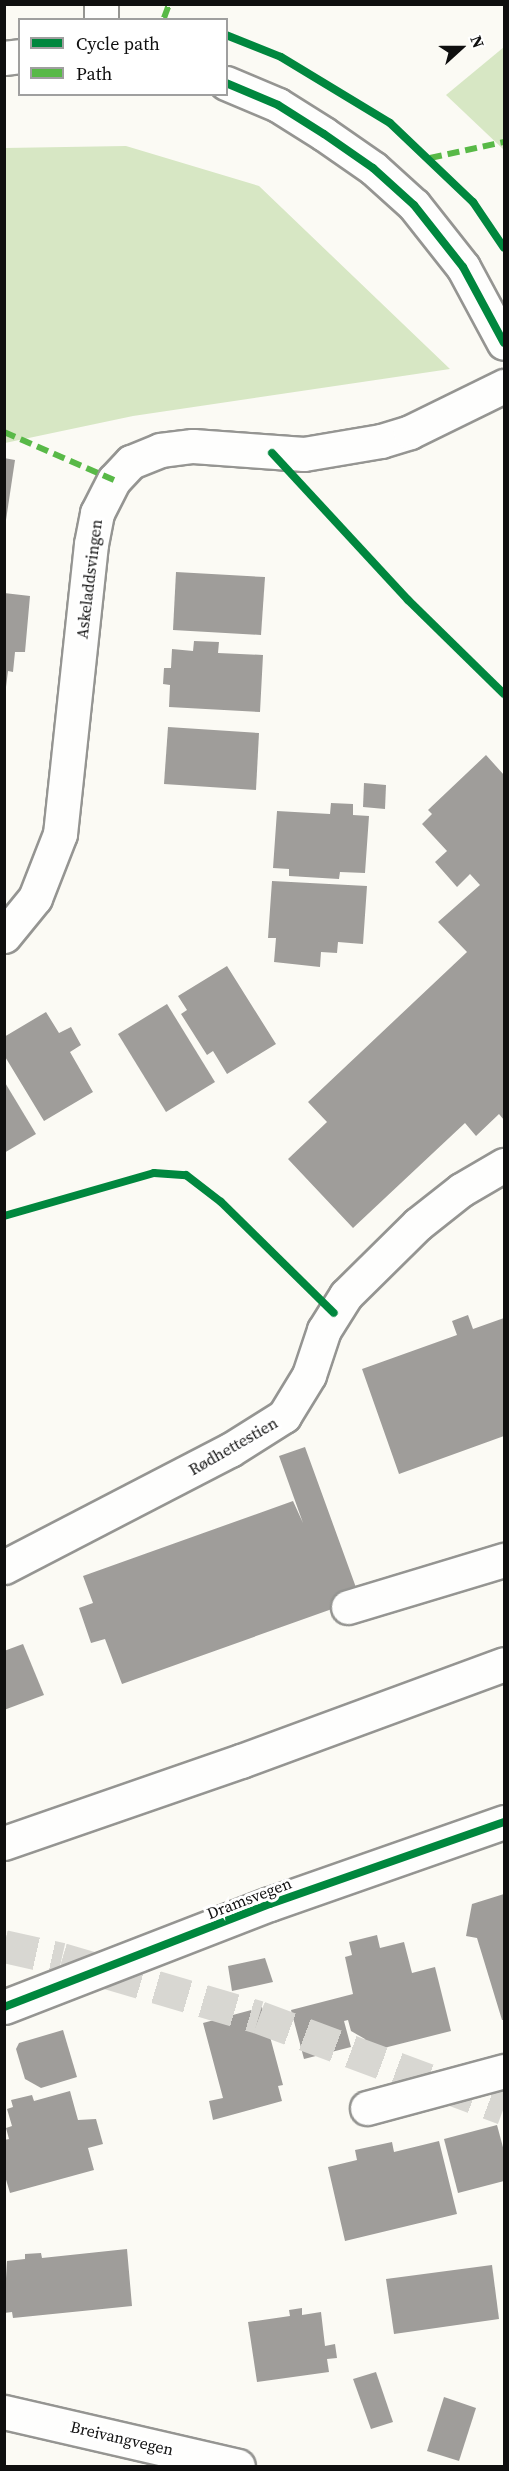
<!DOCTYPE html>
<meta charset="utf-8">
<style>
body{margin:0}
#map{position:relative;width:509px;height:2471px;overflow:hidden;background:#fbfaf4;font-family:"Source Serif 4",serif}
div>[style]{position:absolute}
.forest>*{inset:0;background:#d7e7c4}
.building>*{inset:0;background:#9f9d9a}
.major-tunnel>*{height:33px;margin-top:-16.5px;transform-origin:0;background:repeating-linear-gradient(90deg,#d8d7d2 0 33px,transparent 0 49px)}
.roads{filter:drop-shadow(2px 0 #959592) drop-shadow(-2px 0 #959592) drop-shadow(0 2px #959592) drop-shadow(0 -2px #959592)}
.minor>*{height:33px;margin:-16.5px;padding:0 16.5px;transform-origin:16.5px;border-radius:16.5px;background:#fefefd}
.quiet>*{height:6px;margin-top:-3px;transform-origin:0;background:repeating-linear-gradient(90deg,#58b947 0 12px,transparent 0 18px)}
.cycleway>*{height:8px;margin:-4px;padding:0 4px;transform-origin:4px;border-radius:4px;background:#00873e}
span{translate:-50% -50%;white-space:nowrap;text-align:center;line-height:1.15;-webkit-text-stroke:6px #fff;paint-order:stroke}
.street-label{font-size:16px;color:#0f0f0f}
.frame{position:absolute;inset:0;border:6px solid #0f0f0f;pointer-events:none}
.legend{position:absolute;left:18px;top:18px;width:210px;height:78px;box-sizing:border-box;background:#fff;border:2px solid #9f9f9f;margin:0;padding:8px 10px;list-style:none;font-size:18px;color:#0f0f0f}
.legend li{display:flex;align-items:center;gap:12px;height:30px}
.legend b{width:30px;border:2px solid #9f9f9f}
.north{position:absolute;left:431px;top:18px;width:60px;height:60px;-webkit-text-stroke:4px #fff;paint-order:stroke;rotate:69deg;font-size:16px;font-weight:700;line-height:24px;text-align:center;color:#0f0f0f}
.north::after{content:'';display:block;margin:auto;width:21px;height:27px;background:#0f0f0f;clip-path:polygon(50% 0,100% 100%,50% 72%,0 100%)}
</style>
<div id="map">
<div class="forest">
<i style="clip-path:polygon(504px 47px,504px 150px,446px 95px)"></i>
<i style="clip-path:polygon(126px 146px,259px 186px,450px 369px,133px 416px,5px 443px,5px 148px)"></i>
</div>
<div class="building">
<i style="clip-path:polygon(4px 458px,15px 460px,6px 520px,4px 520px)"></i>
<i style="clip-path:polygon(176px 572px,265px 577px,261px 635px,173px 630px)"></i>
<i style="clip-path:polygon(4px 593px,30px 596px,25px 652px,15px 652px,13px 672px,8px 671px,6px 687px)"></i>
<i style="clip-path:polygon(194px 641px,219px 642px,218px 653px,263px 655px,260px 712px,169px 707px,170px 685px,163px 684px,164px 668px,171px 668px,172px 649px,193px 651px)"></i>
<i style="clip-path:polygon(168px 727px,259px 733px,256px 790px,164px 784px)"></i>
<i style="clip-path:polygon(486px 755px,504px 775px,504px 1120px,499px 1114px,476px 1136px,465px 1123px,353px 1228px,288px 1159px,327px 1122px,308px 1102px,467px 952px,438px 922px,480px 885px,470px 874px,457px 887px,435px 862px,447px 851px,422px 824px,432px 814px,428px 810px)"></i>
<i style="clip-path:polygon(364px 783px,386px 785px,385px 809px,363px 807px)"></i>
<i style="clip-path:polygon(331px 803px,353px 804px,353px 815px,369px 816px,365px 873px,340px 872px,339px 879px,289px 876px,289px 869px,273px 868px,277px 811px,330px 814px)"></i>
<i style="clip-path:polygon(272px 881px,367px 886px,363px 944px,338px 942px,337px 953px,321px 952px,320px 967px,274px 962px,276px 938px,268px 938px)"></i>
<i style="clip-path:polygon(227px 966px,276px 1044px,227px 1074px,213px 1051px,207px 1055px,181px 1014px,187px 1010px,178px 996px)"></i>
<i style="clip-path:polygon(167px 1004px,215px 1082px,166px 1112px,118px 1034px)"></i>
<i style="clip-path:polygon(46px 1012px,59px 1033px,71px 1027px,81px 1045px,70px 1052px,93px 1092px,44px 1121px,4px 1055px,4px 1037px)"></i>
<i style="clip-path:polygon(4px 1081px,36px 1134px,4px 1153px)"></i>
<i style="clip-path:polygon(468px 1315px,473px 1329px,504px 1318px,504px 1436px,399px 1474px,362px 1369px,457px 1335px,452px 1321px)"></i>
<i style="clip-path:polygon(305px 1447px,358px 1593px,330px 1603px,332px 1609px,122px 1684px,105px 1639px,91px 1643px,79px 1608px,93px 1603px,83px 1576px,293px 1501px,303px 1523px,279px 1456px)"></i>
<i style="clip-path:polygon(23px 1644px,44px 1695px,4px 1710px,4px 1651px)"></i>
<i style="clip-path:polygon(504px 1894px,504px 2020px,502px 2020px,477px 1938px,466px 1936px,472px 1904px)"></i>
<i style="clip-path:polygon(377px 1935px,380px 1948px,404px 1942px,412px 1973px,435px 1967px,451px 2031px,368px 2052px,365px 2039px,351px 2031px,348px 2020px,344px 2021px,351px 2047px,304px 2059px,291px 2010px,353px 1994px,345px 1957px,352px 1955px,349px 1942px)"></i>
<i style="clip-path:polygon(265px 1958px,273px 1982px,232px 1991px,228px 1966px)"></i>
<i style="clip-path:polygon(262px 2007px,283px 2085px,278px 2086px,282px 2101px,213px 2120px,209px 2101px,223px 2098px,203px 2023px)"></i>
<i style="clip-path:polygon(63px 2030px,77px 2077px,41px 2088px,25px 2079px,16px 2049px,19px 2043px)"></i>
<i style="clip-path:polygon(70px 2091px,78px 2120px,96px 2119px,103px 2144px,88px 2148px,94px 2170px,10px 2193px,4px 2173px,4px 2140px,9px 2139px,6px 2128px,12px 2126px,7px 2109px,13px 2107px,11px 2100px,32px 2095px,34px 2101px)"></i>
<i style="clip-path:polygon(497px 2125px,504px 2151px,504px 2181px,458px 2193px,444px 2139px)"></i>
<i style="clip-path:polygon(439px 2141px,457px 2214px,345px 2241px,328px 2167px,357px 2160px,355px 2150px,392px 2142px,394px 2152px)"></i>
<i style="clip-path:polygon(127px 2249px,132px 2306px,13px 2318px,12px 2312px,4px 2313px,7px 2261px,25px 2259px,25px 2254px,41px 2253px,42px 2258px)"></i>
<i style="clip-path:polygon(492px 2265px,499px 2319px,394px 2334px,386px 2279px)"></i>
<i style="clip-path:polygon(302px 2308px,302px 2315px,321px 2312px,325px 2346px,335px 2344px,337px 2358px,327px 2359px,329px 2372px,257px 2382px,248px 2322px,290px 2316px,289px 2310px)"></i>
<i style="clip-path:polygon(376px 2372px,393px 2422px,371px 2429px,353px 2379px)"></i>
<i style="clip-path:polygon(444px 2397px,476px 2408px,459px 2461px,427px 2451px)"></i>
</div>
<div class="major-tunnel">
<i style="left:4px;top:1946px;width:59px;rotate:12.6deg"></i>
<i style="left:62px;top:1959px;width:205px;rotate:16.4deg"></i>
<i style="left:259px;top:2017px;width:261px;rotate:20.4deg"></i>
</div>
<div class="roads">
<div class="minor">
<i style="left:101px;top:20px;width:16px;rotate:-90deg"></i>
<i style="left:4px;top:58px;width:16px;rotate:-7deg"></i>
<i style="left:226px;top:83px;width:56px;rotate:22.9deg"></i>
<i style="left:278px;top:105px;width:54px;rotate:32.2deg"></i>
<i style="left:324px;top:134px;width:60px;rotate:34.8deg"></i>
<i style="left:373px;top:168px;width:55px;rotate:42.1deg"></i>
<i style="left:414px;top:205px;width:79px;rotate:51.7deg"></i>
<i style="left:463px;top:267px;width:86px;rotate:61.7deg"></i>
<i style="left:4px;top:936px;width:49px;rotate:-50.8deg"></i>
<i style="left:35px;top:898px;width:69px;rotate:-68.7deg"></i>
<i style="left:60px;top:834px;width:292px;rotate:-83.9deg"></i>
<i style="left:91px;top:544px;width:32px;rotate:-79deg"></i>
<i style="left:97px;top:513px;width:37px;rotate:-63deg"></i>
<i style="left:114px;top:480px;width:25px;rotate:-47deg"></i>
<i style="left:131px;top:462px;width:31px;rotate:-22deg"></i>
<i style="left:160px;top:450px;width:33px;rotate:-7deg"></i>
<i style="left:193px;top:446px;width:111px;rotate:4.1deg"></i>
<i style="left:304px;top:454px;width:78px;rotate:-9.6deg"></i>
<i style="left:381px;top:441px;width:30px;rotate:-17deg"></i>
<i style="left:410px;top:432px;width:105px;rotate:-26.1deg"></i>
<i style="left:4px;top:1567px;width:254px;rotate:-27.4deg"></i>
<i style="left:230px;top:1450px;width:64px;rotate:-32.2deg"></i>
<i style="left:284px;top:1416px;width:48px;rotate:-58.6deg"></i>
<i style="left:309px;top:1375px;width:47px;rotate:-71.6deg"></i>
<i style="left:324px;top:1330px;width:41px;rotate:-57.8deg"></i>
<i style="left:346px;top:1295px;width:101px;rotate:-44.6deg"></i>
<i style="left:418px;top:1224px;width:55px;rotate:-38.3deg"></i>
<i style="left:461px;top:1190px;width:50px;rotate:-30.2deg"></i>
<i style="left:348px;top:1607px;width:163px;rotate:-16.8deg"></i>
<i style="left:4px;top:1843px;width:251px;rotate:-19.1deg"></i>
<i style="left:241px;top:1761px;width:280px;rotate:-20.2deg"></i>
<i style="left:4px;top:2007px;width:285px;rotate:-21.2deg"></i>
<i style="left:270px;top:1904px;width:248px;rotate:-19.3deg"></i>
<i style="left:367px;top:2108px;width:142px;rotate:-15.1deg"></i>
<i style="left:4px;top:2412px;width:240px;rotate:13deg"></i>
</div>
</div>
<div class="quiet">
<i style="left:164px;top:18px;width:15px;rotate:-70deg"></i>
<i style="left:430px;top:158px;width:76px;rotate:-12.2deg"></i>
<i style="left:4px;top:432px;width:120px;rotate:23.6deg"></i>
</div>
<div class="cycleway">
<i style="left:226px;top:35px;width:59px;rotate:21.8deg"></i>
<i style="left:281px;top:57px;width:127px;rotate:31.2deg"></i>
<i style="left:390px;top:123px;width:115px;rotate:43.6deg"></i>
<i style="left:473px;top:202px;width:55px;rotate:56deg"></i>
<i style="left:226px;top:83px;width:56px;rotate:22.9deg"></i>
<i style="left:278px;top:105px;width:54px;rotate:32.2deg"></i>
<i style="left:324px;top:134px;width:60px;rotate:34.8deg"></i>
<i style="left:373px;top:168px;width:55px;rotate:42.1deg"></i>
<i style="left:414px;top:205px;width:79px;rotate:51.7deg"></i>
<i style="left:463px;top:267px;width:86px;rotate:61.7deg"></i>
<i style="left:272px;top:453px;width:200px;rotate:47.2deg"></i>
<i style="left:408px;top:600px;width:134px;rotate:44.4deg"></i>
<i style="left:4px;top:1216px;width:156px;rotate:-16deg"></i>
<i style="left:154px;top:1173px;width:32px;rotate:4deg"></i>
<i style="left:186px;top:1175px;width:44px;rotate:37.6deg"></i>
<i style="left:221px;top:1202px;width:158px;rotate:44.5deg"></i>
<i style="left:4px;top:2007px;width:285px;rotate:-21.2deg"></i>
<i style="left:270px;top:1904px;width:248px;rotate:-19.3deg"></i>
</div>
<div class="street-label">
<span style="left:89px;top:579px;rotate:-83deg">Askeladdsvingen</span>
<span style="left:233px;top:1446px;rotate:-30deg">Rødhettestien</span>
<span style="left:249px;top:1898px;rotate:-21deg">Dramsvegen</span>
<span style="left:122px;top:2438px;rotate:13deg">Breivangvegen</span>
</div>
<div class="frame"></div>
<ul class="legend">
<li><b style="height:8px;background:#00873e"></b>Cycle path</li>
<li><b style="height:8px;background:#58b947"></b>Path</li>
</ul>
<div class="north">N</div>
</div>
